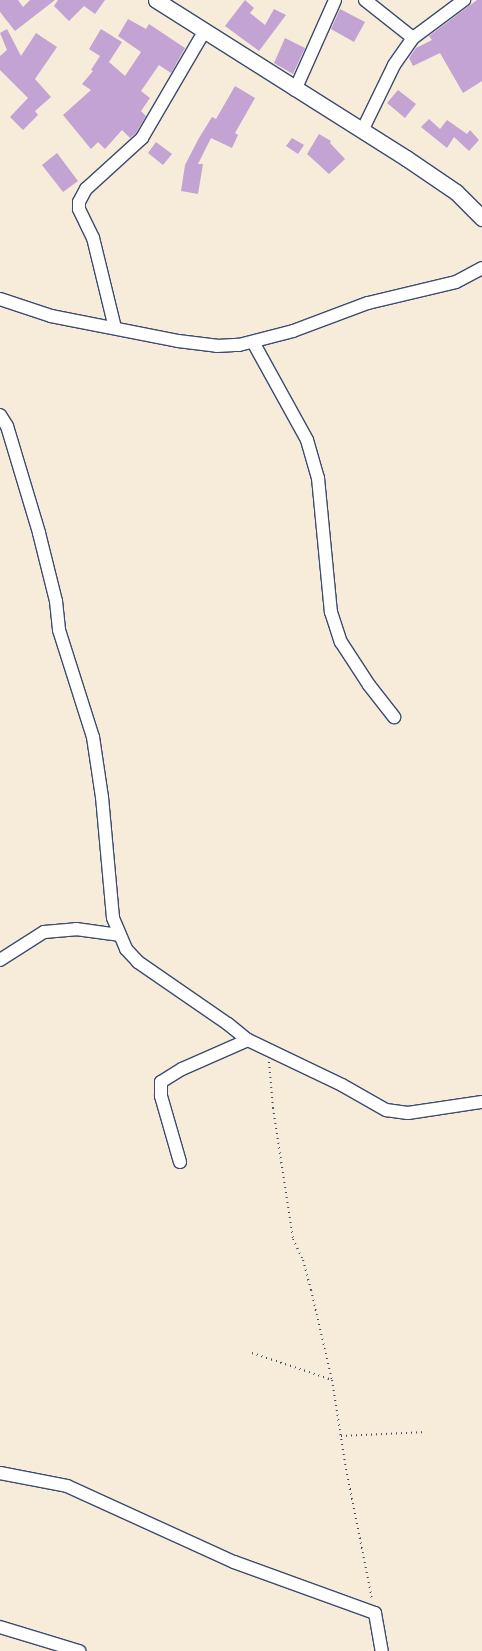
<!DOCTYPE html>
<style>
body{margin:0}
#map{position:relative;width:482px;height:1651px;overflow:hidden;background:#f6ecd9;font-family:Kalam,sans-serif}
div>[style]{position:absolute}
.building>*{inset:0;background:#c3a3d3}
.path>*{height:2px;margin-top:-1px;transform-origin:0;background:repeating-linear-gradient(90deg,#3c4b70 0 1px,transparent 0 5px)}
.roads{filter:drop-shadow(1px 0 #3c4b70) drop-shadow(-1px 0 #3c4b70) drop-shadow(0 1px #3c4b70) drop-shadow(0 -1px #3c4b70)}
.minor>*{height:12px;margin:-6px;padding:0 6px;transform-origin:6px;border-radius:6px;background:#fff}
.tertiary>*{height:15px;margin:-7.5px;padding:0 7.5px;transform-origin:7.5px;border-radius:7.5px;background:#fff}
span{translate:-50% -50%;white-space:nowrap;text-align:center;line-height:1.15;-webkit-text-stroke:4px #fff;paint-order:stroke}
</style>
<div id="map">
<div class="building">
<i style="clip-path:polygon(0 0,18px 0,23px 7px,30px 0,55px 0,15px 31px,0 12px)"></i>
<i style="clip-path:polygon(58px 0,105px 0,95px 14px,84px 6px,69px 21px,54px 6px)"></i>
<i style="clip-path:polygon(245px 0,254px 8px,250px 13px,265px 25px,274px 9px,286px 15px,259px 51px,225px 26px)"></i>
<i style="clip-path:polygon(477px 0,482px 0,482px 81px,463px 93px,440px 53px,413px 66px,409px 58px,416px 48px,432px 40px,429px 36px)"></i>
<i style="clip-path:polygon(340px 9px,365px 22px,354px 42px,331px 29px)"></i>
<i style="clip-path:polygon(128px 19px,146px 29px,149px 24px,185px 48px,171px 73px,159px 65px,141px 91px,150px 98px,141px 111px,146px 116px,136px 133px,130px 138px,122px 130px,105px 149px,98px 142px,91px 149px,63px 115px,91px 90px,82px 84px,93px 71px,91px 70px,100px 56px,89px 49px,101px 29px,122px 42px,109px 62px,125px 76px,141px 52px,118px 36px)"></i>
<i style="clip-path:polygon(7px 29px,21px 56px,36px 33px,57px 47px,35px 79px,51px 97px,35px 111px,38px 115px,23px 130px,10px 117px,28px 98px,0 70px,0 56px,7px 50px,0 33px)"></i>
<i style="clip-path:polygon(285px 38px,305px 48px,293px 74px,274px 63px)"></i>
<i style="clip-path:polygon(235px 86px,255px 98px,235px 133px,238px 135px,232px 148px,211px 138px,198px 164px,203px 164px,198px 194px,181px 191px,185px 165px,199px 138px,212px 117px,216px 119px)"></i>
<i style="clip-path:polygon(398px 90px,416px 104px,405px 118px,387px 103px)"></i>
<i style="clip-path:polygon(429px 119px,440px 129px,447px 120px,467px 134px,470px 130px,479px 140px,469px 151px,454px 137px,447px 148px,421px 127px)"></i>
<i style="clip-path:polygon(319px 134px,331px 141px,330px 143px,345px 159px,329px 174px,307px 154px)"></i>
<i style="clip-path:polygon(292px 138px,304px 145px,298px 154px,286px 146px)"></i>
<i style="clip-path:polygon(156px 142px,172px 154px,163px 165px,148px 153px)"></i>
<i style="clip-path:polygon(57px 153px,78px 181px,63px 192px,42px 165px)"></i>
</div>
<div class="path">
<i style="left:269px;top:1062px;width:46px;rotate:85deg"></i>
<i style="left:273px;top:1108px;width:133px;rotate:81.3deg"></i>
<i style="left:293px;top:1239px;width:23px;rotate:65deg"></i>
<i style="left:303px;top:1260px;width:31px;rotate:75deg"></i>
<i style="left:311px;top:1290px;width:92px;rotate:76.9deg"></i>
<i style="left:332px;top:1380px;width:90px;rotate:81.1deg"></i>
<i style="left:346px;top:1469px;width:133px;rotate:78.7deg"></i>
<i style="left:252px;top:1353px;width:84px;rotate:18.6deg"></i>
<i style="left:341px;top:1436px;width:85px;rotate:-2.7deg"></i>
</div>
<div class="roads">
<div class="minor">
<i style="left:365px;top:0;width:61px;rotate:38.4deg"></i>
<i style="left:295px;top:90px;width:98px;rotate:-66deg"></i>
<i style="left:362px;top:131px;width:73px;rotate:-64.1deg"></i>
<i style="left:394px;top:65px;width:33px;rotate:-55deg"></i>
<i style="left:413px;top:38px;width:64px;rotate:-36.7deg"></i>
<i style="left:0;top:299px;width:54px;rotate:18.4deg"></i>
<i style="left:51px;top:316px;width:129px;rotate:11.1deg"></i>
<i style="left:178px;top:341px;width:39px;rotate:7deg"></i>
<i style="left:217px;top:346px;width:22px;rotate:-3deg"></i>
<i style="left:239px;top:345px;width:56px;rotate:-14.5deg"></i>
<i style="left:293px;top:331px;width:80px;rotate:-20.5deg"></i>
<i style="left:368px;top:303px;width:90px;rotate:-13.4deg"></i>
<i style="left:456px;top:282px;width:30px;rotate:-28deg"></i>
<i style="left:115px;top:328px;width:93px;rotate:-103.7deg"></i>
<i style="left:93px;top:238px;width:32px;rotate:-116deg"></i>
<i style="left:79px;top:209px;width:7px;rotate:-90deg"></i>
<i style="left:79px;top:202px;width:15px;rotate:-62deg"></i>
<i style="left:86px;top:189px;width:76px;rotate:-42.3deg"></i>
<i style="left:142px;top:138px;width:123px;rotate:-59.7deg"></i>
<i style="left:253px;top:342px;width:112px;rotate:61.1deg"></i>
<i style="left:307px;top:440px;width:40px;rotate:74deg"></i>
<i style="left:318px;top:478px;width:135px;rotate:84.5deg"></i>
<i style="left:331px;top:612px;width:32px;rotate:72deg"></i>
<i style="left:341px;top:642px;width:51px;rotate:56.9deg"></i>
<i style="left:369px;top:685px;width:41px;rotate:52deg"></i>
<i style="left:0;top:415px;width:13px;rotate:58deg"></i>
<i style="left:7px;top:426px;width:112px;rotate:73.3deg"></i>
<i style="left:39px;top:533px;width:70px;rotate:76deg"></i>
<i style="left:56px;top:601px;width:29px;rotate:84deg"></i>
<i style="left:59px;top:630px;width:112px;rotate:72.4deg"></i>
<i style="left:93px;top:737px;width:61px;rotate:81.5deg"></i>
<i style="left:102px;top:797px;width:121px;rotate:84.8deg"></i>
<i style="left:113px;top:918px;width:34px;rotate:67deg"></i>
<i style="left:126px;top:949px;width:18px;rotate:47deg"></i>
<i style="left:138px;top:962px;width:109px;rotate:34.6deg"></i>
<i style="left:228px;top:1024px;width:26px;rotate:39deg"></i>
<i style="left:248px;top:1040px;width:104px;rotate:25.6deg"></i>
<i style="left:342px;top:1085px;width:51px;rotate:29.6deg"></i>
<i style="left:386px;top:1110px;width:22px;rotate:8deg"></i>
<i style="left:408px;top:1113px;width:75px;rotate:-8.5deg"></i>
<i style="left:0;top:960px;width:52px;rotate:-32.5deg"></i>
<i style="left:44px;top:932px;width:32px;rotate:-5deg"></i>
<i style="left:76px;top:929px;width:43px;rotate:7.9deg"></i>
<i style="left:180px;top:1162px;width:69px;rotate:-106.1deg"></i>
<i style="left:161px;top:1096px;width:14px;rotate:-90deg"></i>
<i style="left:161px;top:1082px;width:25px;rotate:-32deg"></i>
<i style="left:182px;top:1069px;width:72px;rotate:-23.7deg"></i>
<i style="left:0;top:1473px;width:68px;rotate:11deg"></i>
<i style="left:67px;top:1486px;width:183px;rotate:24.5deg"></i>
<i style="left:234px;top:1562px;width:150px;rotate:19.9deg"></i>
<i style="left:375px;top:1613px;width:39px;rotate:80deg"></i>
<i style="left:0;top:1627px;width:83px;rotate:16.9deg"></i>
</div>
<div class="tertiary">
<i style="left:156px;top:0;width:296px;rotate:32.3deg"></i>
<i style="left:406px;top:158px;width:60px;rotate:34.2deg"></i>
<i style="left:456px;top:192px;width:37px;rotate:45deg"></i>
</div>
</div>
</div>
